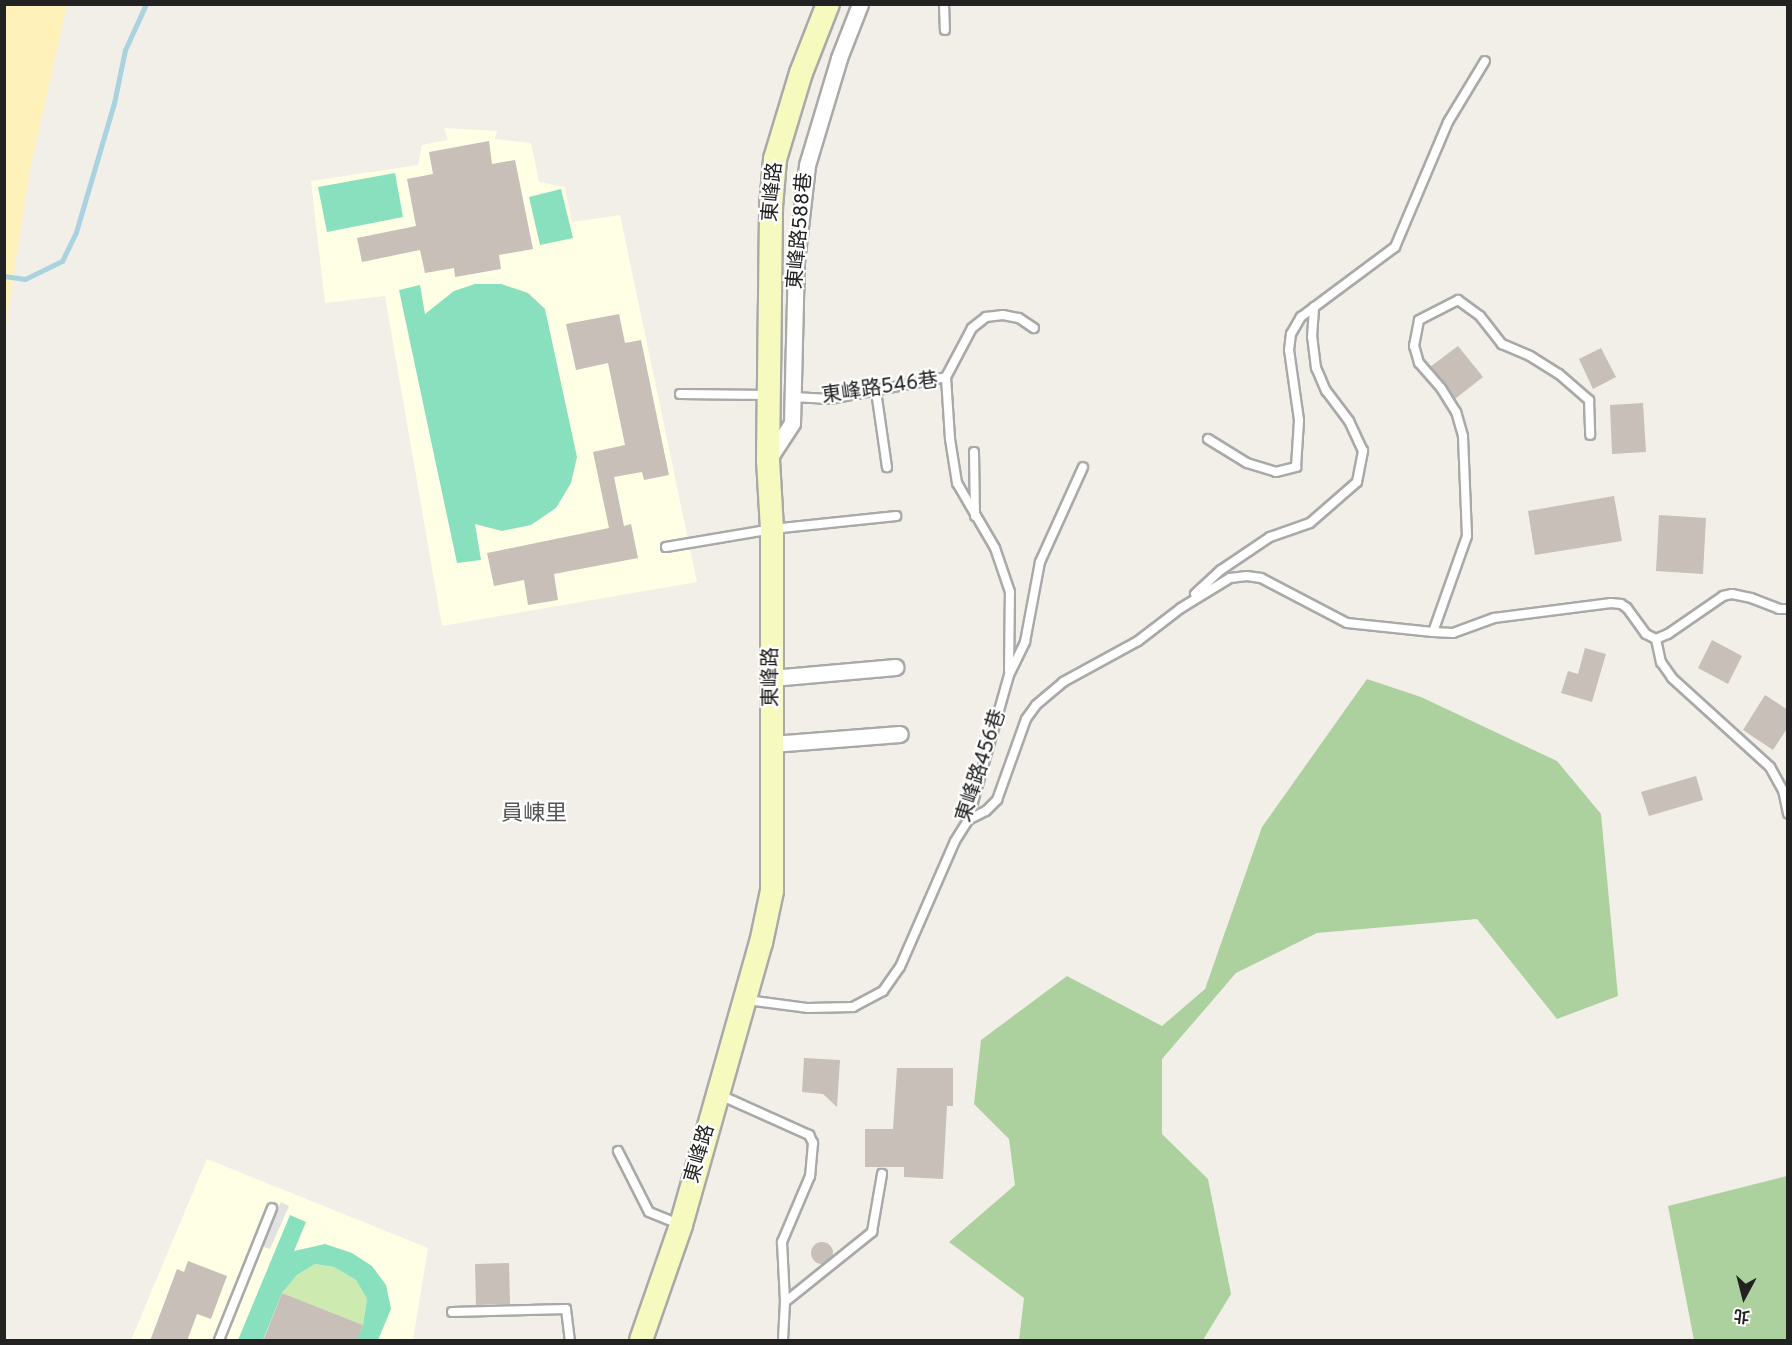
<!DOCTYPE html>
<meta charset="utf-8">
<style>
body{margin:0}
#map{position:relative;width:1792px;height:1345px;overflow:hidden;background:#f2efe9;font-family:Overpass,"Noto Sans TC",sans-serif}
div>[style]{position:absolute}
.education>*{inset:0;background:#ffffe5}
.grass>*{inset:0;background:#cdebb0}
.forest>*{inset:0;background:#add19e}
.sand>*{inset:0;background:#fff1ba}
.pitch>*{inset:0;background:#88e0be}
.parking>*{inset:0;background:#e2e2e2}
.stream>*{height:5px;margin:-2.5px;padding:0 2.5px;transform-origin:2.5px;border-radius:2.5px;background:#aad3df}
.building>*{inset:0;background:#c7bfb8}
.round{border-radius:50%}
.roads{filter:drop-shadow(2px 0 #a9a9a9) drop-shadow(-2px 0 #a9a9a9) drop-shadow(0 2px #a9a9a9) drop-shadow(0 -2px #a9a9a9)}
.service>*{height:8px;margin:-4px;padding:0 4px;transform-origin:4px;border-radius:4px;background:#fff}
.minor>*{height:15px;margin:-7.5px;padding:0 7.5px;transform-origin:7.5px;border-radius:7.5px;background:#fff}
.secondary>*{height:22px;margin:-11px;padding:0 11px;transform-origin:11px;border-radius:11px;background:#f7fabf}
span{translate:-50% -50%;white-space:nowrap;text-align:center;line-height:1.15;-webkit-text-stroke:4.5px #fff;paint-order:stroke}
.street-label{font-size:20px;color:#222}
.quarter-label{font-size:22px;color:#555}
.frame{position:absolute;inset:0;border:6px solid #222;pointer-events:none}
.north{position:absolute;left:1714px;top:1267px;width:60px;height:60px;-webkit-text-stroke:4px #fff;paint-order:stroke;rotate:187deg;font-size:16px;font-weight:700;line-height:24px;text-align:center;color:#222}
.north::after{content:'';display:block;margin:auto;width:21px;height:27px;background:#222;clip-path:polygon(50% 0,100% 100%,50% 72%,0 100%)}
</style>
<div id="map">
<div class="education">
<i style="clip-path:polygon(444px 128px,497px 131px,495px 139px,531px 143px,539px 182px,565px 187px,572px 222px,620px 215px,697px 582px,442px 626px,385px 296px,325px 303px,311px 181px,418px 165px,422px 145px,448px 140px)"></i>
<i style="clip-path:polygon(207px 1159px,428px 1248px,413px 1340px,131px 1340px)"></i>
</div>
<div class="grass">
<i style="clip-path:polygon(315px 1264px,334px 1267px,356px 1280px,367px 1299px,363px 1325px,282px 1293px,297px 1275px)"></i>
</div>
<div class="forest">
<i style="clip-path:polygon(1367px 679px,1421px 697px,1557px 761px,1601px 814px,1618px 996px,1557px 1019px,1477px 919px,1317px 933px,1236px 973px,1162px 1059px,1162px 1134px,1208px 1179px,1231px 1294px,1203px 1340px,1019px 1340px,1024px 1298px,949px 1242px,1015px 1185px,1009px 1139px,974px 1104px,981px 1040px,1067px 976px,1162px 1026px,1205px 989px,1262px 827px)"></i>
<i style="clip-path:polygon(1787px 1176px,1787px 1340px,1694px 1340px,1668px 1206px)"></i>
</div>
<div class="sand">
<i style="clip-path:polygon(5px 4px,67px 5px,29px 174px,5px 333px)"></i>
</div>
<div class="pitch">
<i style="clip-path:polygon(395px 173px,403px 217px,327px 232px,318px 187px)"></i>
<i style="clip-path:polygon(561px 189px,573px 238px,540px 245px,529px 197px)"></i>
<i style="clip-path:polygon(475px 284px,501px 284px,528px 293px,545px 309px,577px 457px,571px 483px,556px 508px,531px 525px,502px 531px,475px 524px,481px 560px,457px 563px,399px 290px,420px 285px,425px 314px,454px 291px)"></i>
<i style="clip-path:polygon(290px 1215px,306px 1222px,294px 1251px,325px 1244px,352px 1253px,372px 1266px,386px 1285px,391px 1309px,378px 1340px,357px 1340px,363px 1325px,367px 1299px,356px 1280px,334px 1267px,315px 1264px,297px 1275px,282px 1293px,263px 1340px,238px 1340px)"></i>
</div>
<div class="parking">
<i style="clip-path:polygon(281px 1202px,289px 1206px,270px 1249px,261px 1246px)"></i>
</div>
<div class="stream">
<i style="left:4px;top:276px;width:21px;rotate:8deg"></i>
<i style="left:25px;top:279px;width:41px;rotate:-25.9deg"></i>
<i style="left:62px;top:261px;width:32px;rotate:-64deg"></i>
<i style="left:76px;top:232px;width:134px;rotate:-73.6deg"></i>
<i style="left:114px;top:103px;width:54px;rotate:-78.3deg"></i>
<i style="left:125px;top:50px;width:51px;rotate:-65.5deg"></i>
</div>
<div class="building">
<i style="clip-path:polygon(489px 141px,492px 164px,515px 160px,533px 249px,499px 255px,501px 269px,455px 277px,454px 268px,425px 273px,420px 250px,362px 262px,357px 238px,416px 226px,407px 179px,433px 174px,429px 152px)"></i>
<i style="clip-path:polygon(619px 314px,625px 343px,641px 340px,669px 475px,644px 480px,642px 472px,614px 477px,624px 526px,631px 524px,638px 558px,554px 574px,558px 600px,528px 605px,524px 580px,494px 586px,487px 553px,609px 528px,593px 452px,625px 445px,608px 363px,576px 370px,566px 324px)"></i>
<i style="clip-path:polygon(1458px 346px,1483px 377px,1455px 399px,1430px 367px)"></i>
<i style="clip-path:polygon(1601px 348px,1616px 377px,1593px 389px,1579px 359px)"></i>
<i style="clip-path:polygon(1643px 403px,1646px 452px,1612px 454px,1610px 405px)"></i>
<i style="clip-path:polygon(1614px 496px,1622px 541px,1535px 555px,1528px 511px)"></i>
<i style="clip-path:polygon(1659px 515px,1706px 518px,1703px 574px,1656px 571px)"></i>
<i style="clip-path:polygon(1712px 640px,1742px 656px,1728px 684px,1698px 668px)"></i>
<i style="clip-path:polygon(1585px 648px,1606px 654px,1592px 702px,1561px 693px,1568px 671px,1578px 674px)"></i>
<i style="clip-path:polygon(1765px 695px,1788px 710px,1788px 727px,1773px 750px,1743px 730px)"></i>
<i style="clip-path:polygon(1696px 776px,1703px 800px,1649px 816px,1641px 792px)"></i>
<i style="clip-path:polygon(804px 1058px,840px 1060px,837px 1107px,823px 1094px,802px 1092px)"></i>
<i style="clip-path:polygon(897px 1068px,953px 1068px,953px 1106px,947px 1106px,943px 1179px,904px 1177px,904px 1167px,865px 1167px,865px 1129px,893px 1129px)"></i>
<i class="round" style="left:811px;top:1242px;width:22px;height:22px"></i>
<i style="clip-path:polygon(188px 1261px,227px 1276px,211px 1319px,197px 1314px,187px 1341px,150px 1341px,177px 1269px,184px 1272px)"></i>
<i style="clip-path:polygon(509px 1263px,510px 1304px,476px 1305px,475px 1264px)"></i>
<i style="clip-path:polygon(282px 1293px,363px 1325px,357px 1341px,263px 1341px)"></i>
</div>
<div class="roads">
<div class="service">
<i style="left:944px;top:4px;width:26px;rotate:88deg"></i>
<i style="left:876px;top:391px;width:77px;rotate:81.8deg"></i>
<i style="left:680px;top:394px;width:87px;rotate:0.7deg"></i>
<i style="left:793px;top:397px;width:37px;rotate:3deg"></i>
<i style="left:830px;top:399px;width:118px;rotate:-10.7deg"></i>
<i style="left:1208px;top:439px;width:46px;rotate:31.6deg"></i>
<i style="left:1247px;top:463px;width:30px;rotate:17deg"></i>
<i style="left:1276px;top:472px;width:21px;rotate:-14deg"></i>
<i style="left:1296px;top:467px;width:47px;rotate:-86.3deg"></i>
<i style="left:1299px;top:420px;width:71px;rotate:-98.1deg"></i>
<i style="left:1289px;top:350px;width:16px;rotate:-83deg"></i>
<i style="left:1291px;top:334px;width:20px;rotate:-60deg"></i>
<i style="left:1301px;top:317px;width:117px;rotate:-36.7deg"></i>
<i style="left:1395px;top:247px;width:136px;rotate:-67deg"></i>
<i style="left:1448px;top:122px;width:71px;rotate:-58.8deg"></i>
<i style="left:974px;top:452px;width:64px;rotate:89.1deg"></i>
<i style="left:666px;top:547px;width:108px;rotate:-9.6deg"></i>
<i style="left:772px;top:529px;width:125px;rotate:-6deg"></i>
<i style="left:1195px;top:594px;width:35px;rotate:-43deg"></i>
<i style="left:1221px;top:570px;width:59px;rotate:-34deg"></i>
<i style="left:1270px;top:537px;width:42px;rotate:-19.3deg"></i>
<i style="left:1310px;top:523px;width:62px;rotate:-41.1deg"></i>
<i style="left:1357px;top:482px;width:32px;rotate:-79deg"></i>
<i style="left:1363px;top:451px;width:33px;rotate:-115deg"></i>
<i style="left:1349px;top:421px;width:38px;rotate:-127deg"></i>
<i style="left:1326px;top:391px;width:25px;rotate:-113deg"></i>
<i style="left:1316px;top:368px;width:31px;rotate:-97deg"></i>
<i style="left:1312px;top:337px;width:30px;rotate:-86deg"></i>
<i style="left:1433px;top:632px;width:102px;rotate:-70.5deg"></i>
<i style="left:1467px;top:536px;width:100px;rotate:-92.3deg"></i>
<i style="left:1463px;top:436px;width:25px;rotate:-106deg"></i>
<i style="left:1456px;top:412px;width:28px;rotate:-122deg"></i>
<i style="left:1441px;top:388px;width:33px;rotate:-131deg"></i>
<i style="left:1419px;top:363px;width:18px;rotate:-106deg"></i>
<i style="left:1414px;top:346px;width:26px;rotate:-79deg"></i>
<i style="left:1419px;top:320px;width:44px;rotate:-27.1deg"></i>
<i style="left:1458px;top:300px;width:27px;rotate:36deg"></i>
<i style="left:1480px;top:316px;width:36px;rotate:52deg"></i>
<i style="left:1502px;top:344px;width:30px;rotate:23deg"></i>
<i style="left:1530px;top:356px;width:34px;rotate:32deg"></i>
<i style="left:1559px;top:374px;width:40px;rotate:41deg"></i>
<i style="left:1589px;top:400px;width:35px;rotate:88deg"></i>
<i style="left:1656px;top:639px;width:24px;rotate:78deg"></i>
<i style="left:1661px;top:662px;width:19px;rotate:55deg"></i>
<i style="left:1672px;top:678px;width:132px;rotate:42.2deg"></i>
<i style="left:1770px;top:767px;width:26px;rotate:61deg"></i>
<i style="left:1783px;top:790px;width:24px;rotate:78deg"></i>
<i style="left:1009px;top:670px;width:78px;rotate:-89.3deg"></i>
<i style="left:1010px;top:592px;width:46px;rotate:-108.8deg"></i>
<i style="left:995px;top:548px;width:75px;rotate:-120.3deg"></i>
<i style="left:957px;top:483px;width:45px;rotate:-99deg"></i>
<i style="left:950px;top:439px;width:62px;rotate:-93.7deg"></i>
<i style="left:946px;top:377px;width:55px;rotate:-62deg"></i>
<i style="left:972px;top:328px;width:18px;rotate:-38deg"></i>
<i style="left:986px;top:317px;width:17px;rotate:-7deg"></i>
<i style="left:1003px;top:315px;width:16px;rotate:11deg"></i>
<i style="left:1019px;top:318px;width:18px;rotate:34deg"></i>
<i style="left:968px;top:820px;width:20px;rotate:-27deg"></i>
<i style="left:986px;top:811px;width:16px;rotate:-45deg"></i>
<i style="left:997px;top:800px;width:86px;rotate:-70.3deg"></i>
<i style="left:1026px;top:719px;width:17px;rotate:-54deg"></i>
<i style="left:1036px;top:705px;width:35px;rotate:-40deg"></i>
<i style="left:1063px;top:682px;width:85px;rotate:-28.7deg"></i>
<i style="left:1138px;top:641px;width:54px;rotate:-37.5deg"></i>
<i style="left:1181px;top:608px;width:57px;rotate:-31.5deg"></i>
<i style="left:1230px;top:578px;width:17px;rotate:-7deg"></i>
<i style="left:1247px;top:576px;width:14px;rotate:8deg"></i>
<i style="left:1261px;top:578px;width:97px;rotate:27.6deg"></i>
<i style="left:1347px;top:623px;width:86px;rotate:6deg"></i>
<i style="left:1433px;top:632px;width:20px;rotate:3deg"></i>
<i style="left:1453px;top:633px;width:44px;rotate:-20.1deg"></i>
<i style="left:1494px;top:618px;width:118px;rotate:-7.3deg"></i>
<i style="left:1611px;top:603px;width:10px;rotate:6deg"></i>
<i style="left:1621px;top:604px;width:7px;rotate:34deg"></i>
<i style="left:1627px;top:608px;width:32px;rotate:54deg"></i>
<i style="left:1646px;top:634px;width:11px;rotate:27deg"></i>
<i style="left:1656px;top:639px;width:13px;rotate:-23deg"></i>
<i style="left:1668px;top:634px;width:67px;rotate:-34.6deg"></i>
<i style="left:1723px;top:596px;width:9px;rotate:-13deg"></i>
<i style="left:1732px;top:594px;width:19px;rotate:12deg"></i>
<i style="left:1751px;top:598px;width:30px;rotate:21deg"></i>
<i style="left:1779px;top:609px;width:9px"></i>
<i style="left:747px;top:1000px;width:62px;rotate:7.5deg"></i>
<i style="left:808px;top:1008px;width:45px;rotate:-1.3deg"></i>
<i style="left:853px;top:1007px;width:34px;rotate:-28deg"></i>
<i style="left:883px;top:991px;width:29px;rotate:-55deg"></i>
<i style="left:900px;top:967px;width:137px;rotate:-66.4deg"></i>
<i style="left:955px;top:841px;width:25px;rotate:-58deg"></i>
<i style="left:968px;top:820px;width:151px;rotate:-74.2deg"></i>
<i style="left:1009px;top:675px;width:37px;rotate:-64deg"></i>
<i style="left:1025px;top:642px;width:81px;rotate:-79.4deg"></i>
<i style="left:1040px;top:562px;width:104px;rotate:-65.6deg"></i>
<i style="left:720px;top:1095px;width:98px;rotate:24.2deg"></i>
<i style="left:809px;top:1135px;width:9px;rotate:63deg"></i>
<i style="left:813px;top:1143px;width:33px;rotate:95deg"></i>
<i style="left:810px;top:1176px;width:72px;rotate:113deg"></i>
<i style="left:782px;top:1242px;width:60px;rotate:87.1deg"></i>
<i style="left:785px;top:1302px;width:112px;rotate:-38.8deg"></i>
<i style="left:872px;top:1232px;width:59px;rotate:-80.2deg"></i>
<i style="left:618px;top:1151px;width:68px;rotate:63.1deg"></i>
<i style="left:649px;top:1212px;width:32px;rotate:22deg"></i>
<i style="left:452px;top:1312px;width:114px;rotate:-1.5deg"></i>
<i style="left:566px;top:1309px;width:31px;rotate:83deg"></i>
<i style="left:219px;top:1340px;width:142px;rotate:-68.1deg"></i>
<i style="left:783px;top:1340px;width:38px;rotate:-87deg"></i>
</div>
<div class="minor">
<i style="left:768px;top:460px;width:44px;rotate:-57deg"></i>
<i style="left:792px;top:423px;width:161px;rotate:-88.6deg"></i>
<i style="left:796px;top:262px;width:98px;rotate:-83.5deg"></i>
<i style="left:807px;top:165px;width:112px;rotate:-73.3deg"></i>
<i style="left:839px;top:58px;width:58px;rotate:-68.7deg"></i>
<i style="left:772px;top:678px;width:124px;rotate:-5.1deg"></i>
<i style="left:772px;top:744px;width:128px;rotate:-4.5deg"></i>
</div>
<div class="secondary">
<i style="left:641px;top:1340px;width:122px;rotate:-70.8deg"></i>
<i style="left:681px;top:1225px;width:293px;rotate:-74.2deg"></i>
<i style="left:761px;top:943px;width:53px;rotate:-78.1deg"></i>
<i style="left:772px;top:891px;width:362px;rotate:-90deg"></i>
<i style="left:772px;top:529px;width:69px;rotate:-93.3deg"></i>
<i style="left:768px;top:460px;width:253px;rotate:-89.3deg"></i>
<i style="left:771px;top:207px;width:48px;rotate:-85.2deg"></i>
<i style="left:775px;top:159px;width:90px;rotate:-73.2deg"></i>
<i style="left:801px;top:73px;width:74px;rotate:-68.6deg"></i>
</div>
</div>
<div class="street-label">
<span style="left:774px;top:192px;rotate:-85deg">東峰路</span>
<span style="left:801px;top:231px;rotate:-85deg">東峰路588巷</span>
<span style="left:880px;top:389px;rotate:-8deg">東峰路546巷</span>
<span style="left:772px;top:677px;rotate:-90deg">東峰路</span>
<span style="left:982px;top:766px;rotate:-72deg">東峰路456巷</span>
<span style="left:701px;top:1154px;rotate:-74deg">東峰路</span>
</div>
<div class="quarter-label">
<span style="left:534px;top:815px">員崠里</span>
</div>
<div class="frame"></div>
<div class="north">北</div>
</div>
